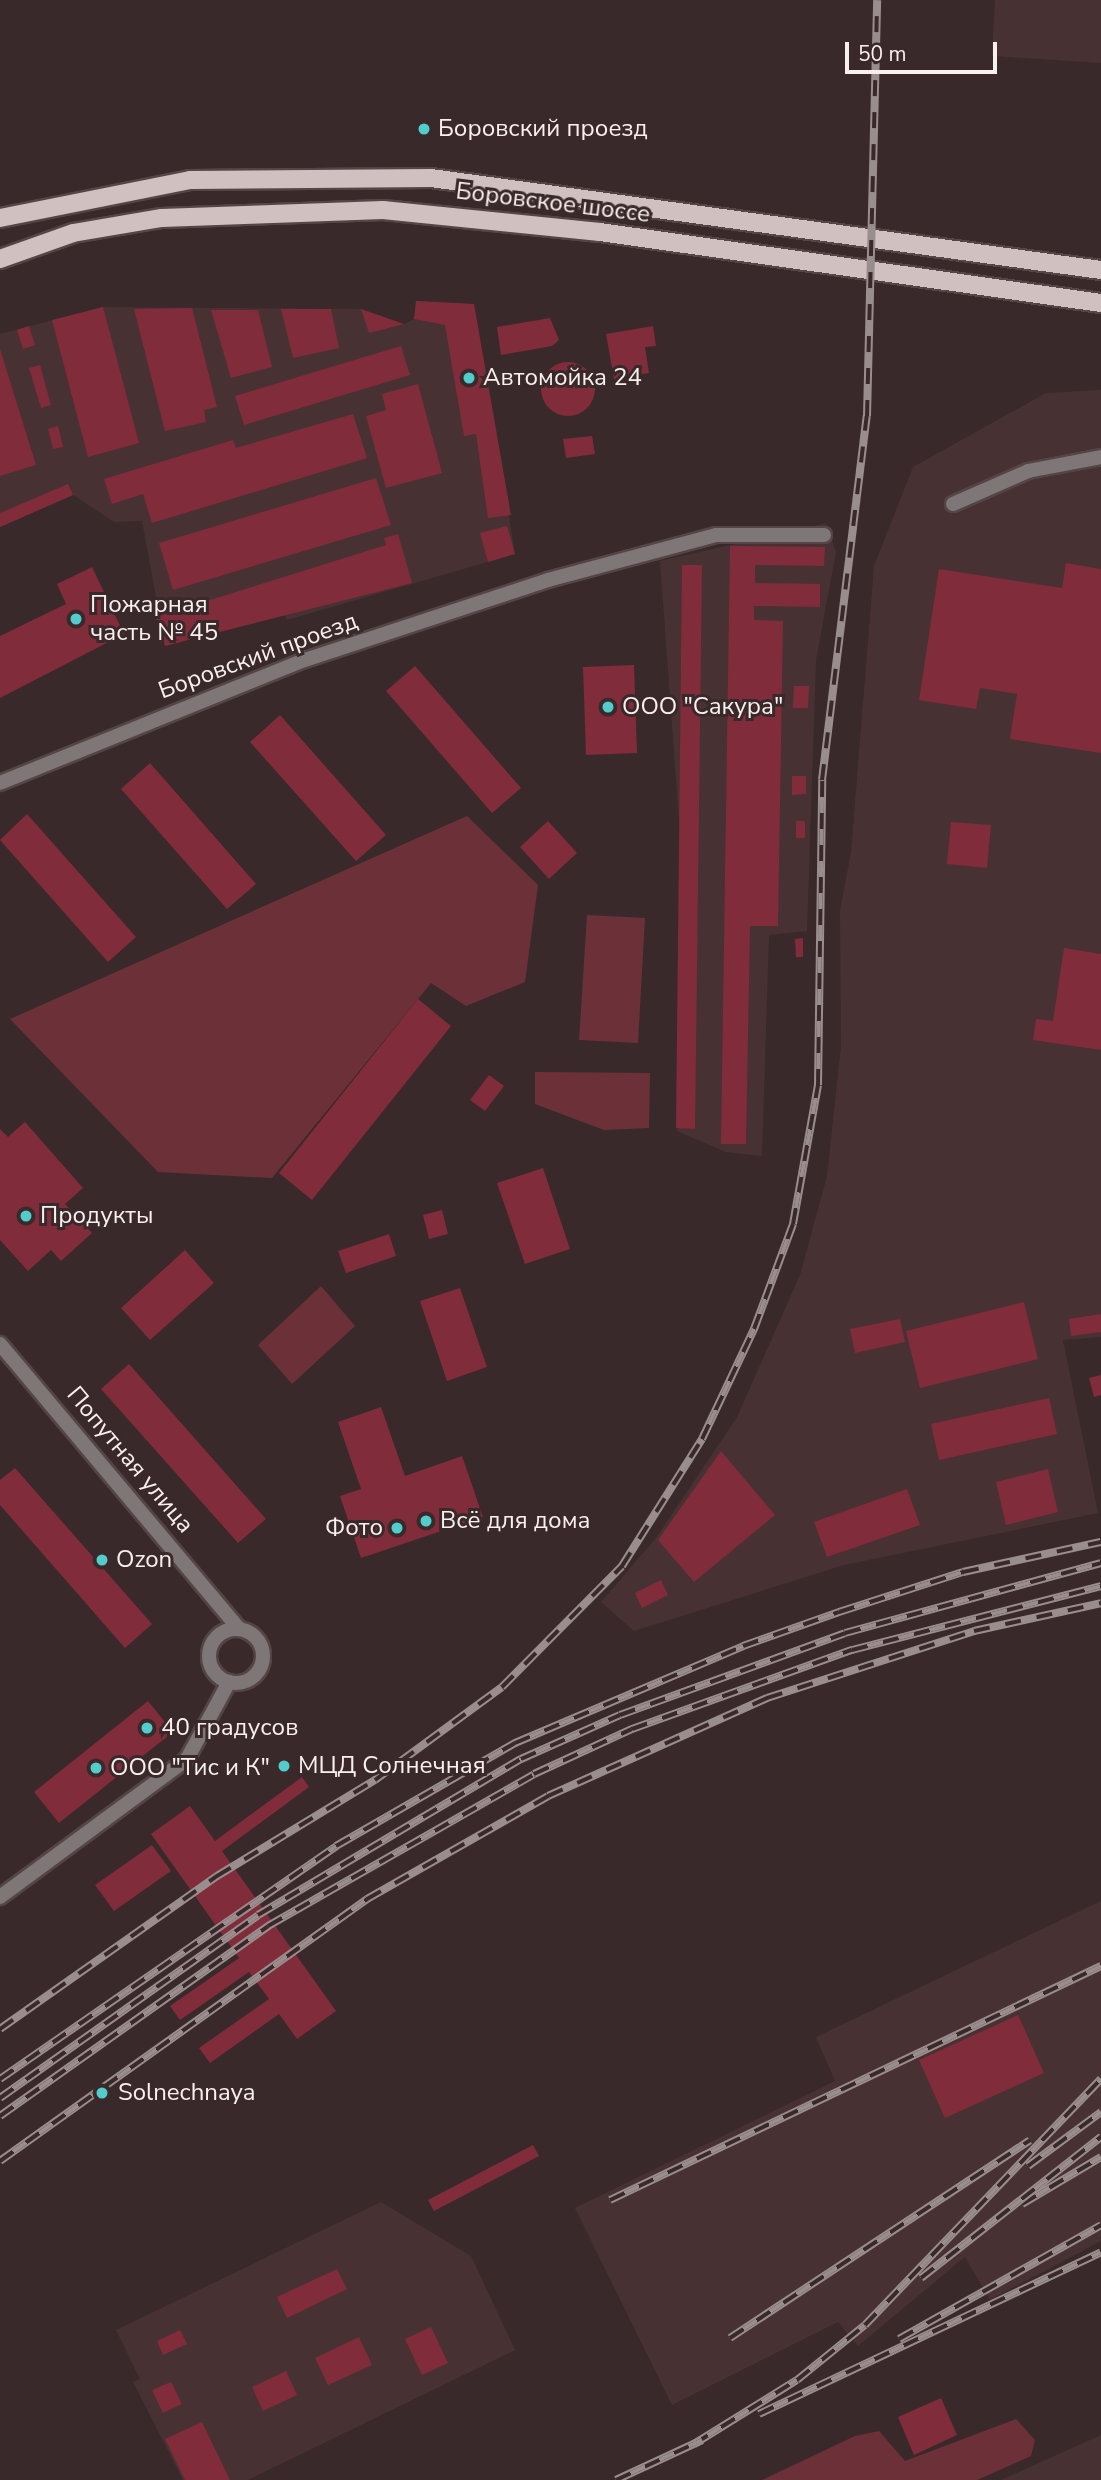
<!DOCTYPE html>
<meta charset="utf-8">
<style>
body{margin:0}
#map{position:relative;width:1101px;height:2480px;overflow:hidden;background:#39292a;font-family:"Nunito Sans",sans-serif}
div>[style]{position:absolute}
.built>*{inset:0;background:#483133}
.green>*{inset:0;background:#6c3138}
.building>*{inset:0;background:#812c3a}
.round{border-radius:50%}
.roads{filter:drop-shadow(2px 0 #544546) drop-shadow(-2px 0 #544546) drop-shadow(0 2px #544546) drop-shadow(0 -2px #544546)}
.minor>*{height:14px;margin:-7px;padding:0 7px;transform-origin:7px;border-radius:7px;background:#7f7777}
.tertiary>*{height:14px;margin:-7px;padding:0 7px;transform-origin:7px;border-radius:7px;background:#7f7777}
.tertiary>.ring{margin:-7px;padding:0;box-sizing:content-box;background:none;border:14px solid #7f7777;border-radius:50%}
.primary>*{height:18px;margin:-9px;padding:0 9px;transform-origin:9px;border-radius:9px;background:#d1c0c0}
.rail>*{height:8px;margin-top:-4px;transform-origin:0;background:repeating-linear-gradient(90deg,#39292a 0 16px,#9a8d8e 0 32px);box-sizing:border-box;border-block:2px solid #9a8d8e}
.dots>*{width:19px;height:19px;translate:-50% -50%;box-sizing:border-box;border:4px solid #39292a;border-radius:50%}
span{translate:-50% -50%;white-space:nowrap;text-align:center;line-height:1.15;-webkit-text-stroke:6px #39292a;paint-order:stroke}
.poi-label{font-size:24px;color:#f9efef}
.left{translate:0 -50%;text-align:left}
.right{translate:-100% -50%;text-align:right}
.street-label{font-size:24px;color:#f9efef}
.scale{position:absolute;left:845px;top:42px;width:152px;height:32px;box-sizing:border-box;border:4px solid #f9efef;border-top:0;padding-left:9px;font-size:21px;line-height:24px;white-space:nowrap;color:#f9efef;-webkit-text-stroke:5px #39292a;paint-order:stroke}
</style>
<div id="map">
<div class="built">
<i style="clip-path:polygon(995px 0,1101px 0,1101px 63px,992px 56px)"></i>
<i style="clip-path:polygon(416px 301px,474px 304px,515px 554px,287px 620px,284px 612px,165px 646px,142px 521px,114px 522px,73px 495px,0 527px,0 334px,103px 307px,361px 309px,404px 324px,414px 319px)"></i>
<i style="clip-path:polygon(1101px 390px,1101px 1337px,1063px 1340px,1098px 1513px,844px 1565px,634px 1631px,601px 1602px,656px 1538px,737px 1417px,800px 1275px,827px 1176px,841px 1046px,840px 911px,851px 852px,874px 566px,913px 467px,1046px 393px)"></i>
<i style="clip-path:polygon(826px 523px,836px 552px,816px 660px,807px 931px,769px 935px,762px 1156px,726px 1152px,677px 1131px,685px 903px,660px 561px)"></i>
<i style="clip-path:polygon(1101px 1901px,1101px 2241px,990px 2300px,965px 2257px,858px 2346px,838px 2322px,672px 2405px,575px 2208px,835px 2081px,816px 2037px)"></i>
<i style="clip-path:polygon(381px 2202px,471px 2256px,515px 2350px,248px 2480px,183px 2480px,133px 2382px,140px 2379px,116px 2330px)"></i>
<i style="clip-path:polygon(1101px 2435px,1101px 2480px,1001px 2480px)"></i>
</div>
<div class="green">
<i style="clip-path:polygon(467px 816px,538px 885px,525px 982px,466px 1006px,431px 983px,272px 1178px,158px 1172px,10px 1019px)"></i>
<i style="clip-path:polygon(587px 915px,645px 918px,638px 1043px,579px 1040px)"></i>
<i style="clip-path:polygon(535px 1072px,650px 1073px,649px 1128px,604px 1130px,535px 1104px)"></i>
<i style="clip-path:polygon(321px 1286px,355px 1326px,292px 1384px,258px 1345px)"></i>
<i style="clip-path:polygon(1016px 2419px,1035px 2440px,1031px 2456px,977px 2480px,762px 2480px,855px 2436px,879px 2431px,905px 2461px)"></i>
</div>
<div class="building">
<i style="clip-path:polygon(416px 301px,474px 304px,511px 515px,488px 518px,476px 434px,464px 436px,445px 325px,414px 319px)"></i>
<i style="clip-path:polygon(103px 307px,139px 443px,88px 457px,52px 320px)"></i>
<i style="clip-path:polygon(192px 308px,217px 407px,204px 410px,206px 422px,165px 431px,134px 309px)"></i>
<i style="clip-path:polygon(281px 309px,331px 309px,339px 348px,293px 358px)"></i>
<i style="clip-path:polygon(361px 309px,404px 324px,369px 333px)"></i>
<i style="clip-path:polygon(211px 310px,258px 310px,272px 367px,231px 378px)"></i>
<i style="clip-path:polygon(550px 318px,559px 340px,552px 346px,501px 355px,497px 327px)"></i>
<i style="clip-path:polygon(29px 326px,35px 345px,23px 349px,17px 330px)"></i>
<i style="clip-path:polygon(653px 326px,656px 346px,645px 347px,649px 373px,614px 379px,606px 334px)"></i>
<i style="clip-path:polygon(401px 346px,410px 375px,244px 425px,235px 396px)"></i>
<i style="clip-path:polygon(0 349px,36px 465px,0 476px)"></i>
<i class="round" style="left:541px;top:362px;width:54px;height:54px"></i>
<i style="clip-path:polygon(40px 365px,51px 405px,41px 408px,29px 368px)"></i>
<i style="clip-path:polygon(418px 384px,442px 473px,386px 488px,366px 416px,386px 410px,382px 394px)"></i>
<i style="clip-path:polygon(353px 414px,367px 458px,152px 523px,143px 494px,112px 504px,104px 479px,233px 440px,236px 448px)"></i>
<i style="clip-path:polygon(58px 426px,63px 447px,53px 449px,48px 429px)"></i>
<i style="clip-path:polygon(592px 436px,595px 454px,566px 458px,563px 439px)"></i>
<i style="clip-path:polygon(376px 478px,391px 525px,173px 590px,159px 543px)"></i>
<i style="clip-path:polygon(68px 484px,73px 495px,0 527px,0 513px)"></i>
<i style="clip-path:polygon(507px 526px,515px 554px,488px 562px,480px 533px)"></i>
<i style="clip-path:polygon(398px 534px,412px 583px,165px 646px,156px 617px,386px 545px,384px 538px)"></i>
<i style="clip-path:polygon(730px 546px,825px 547px,824px 566px,755px 565px,755px 583px,820px 584px,820px 607px,754px 606px,754px 620px,783px 621px,778px 926px,750px 926px,746px 1144px,721px 1144px)"></i>
<i style="clip-path:polygon(1066px 563px,1101px 569px,1101px 753px,1010px 739px,1017px 694px,980px 688px,976px 709px,919px 700px,939px 569px,1062px 588px)"></i>
<i style="clip-path:polygon(682px 565px,702px 565px,695px 1129px,676px 1128px)"></i>
<i style="clip-path:polygon(92px 567px,124px 634px,0 698px,0 636px,66px 604px,57px 584px)"></i>
<i style="clip-path:polygon(634px 665px,637px 753px,586px 755px,583px 667px)"></i>
<i style="clip-path:polygon(415px 666px,521px 788px,492px 813px,386px 691px)"></i>
<i style="clip-path:polygon(794px 686px,809px 686px,808px 708px,793px 708px)"></i>
<i style="clip-path:polygon(280px 715px,386px 835px,356px 861px,250px 742px)"></i>
<i style="clip-path:polygon(150px 763px,256px 884px,227px 909px,121px 789px)"></i>
<i style="clip-path:polygon(792px 776px,806px 776px,806px 794px,792px 795px)"></i>
<i style="clip-path:polygon(27px 814px,136px 937px,108px 962px,0 840px)"></i>
<i style="clip-path:polygon(548px 821px,577px 853px,549px 879px,520px 847px)"></i>
<i style="clip-path:polygon(796px 821px,805px 821px,805px 838px,796px 838px)"></i>
<i style="clip-path:polygon(951px 822px,991px 825px,987px 868px,947px 864px)"></i>
<i style="clip-path:polygon(803px 938px,803px 957px,796px 957px,795px 939px)"></i>
<i style="clip-path:polygon(1064px 948px,1101px 954px,1101px 1050px,1033px 1040px,1036px 1019px,1053px 1021px)"></i>
<i style="clip-path:polygon(418px 999px,451px 1026px,312px 1200px,279px 1173px)"></i>
<i style="clip-path:polygon(489px 1075px,504px 1086px,485px 1111px,470px 1100px)"></i>
<i style="clip-path:polygon(25px 1122px,83px 1188px,65px 1204px,92px 1233px,61px 1261px,51px 1250px,28px 1271px,0 1240px,0 1129px,8px 1137px)"></i>
<i style="clip-path:polygon(543px 1168px,570px 1249px,525px 1264px,497px 1183px)"></i>
<i style="clip-path:polygon(442px 1210px,448px 1234px,429px 1239px,423px 1215px)"></i>
<i style="clip-path:polygon(389px 1234px,396px 1256px,346px 1273px,338px 1251px)"></i>
<i style="clip-path:polygon(185px 1250px,214px 1283px,150px 1340px,121px 1308px)"></i>
<i style="clip-path:polygon(460px 1288px,487px 1367px,447px 1381px,420px 1301px)"></i>
<i style="clip-path:polygon(1024px 1302px,1038px 1359px,920px 1388px,906px 1331px)"></i>
<i style="clip-path:polygon(1101px 1314px,1101px 1332px,1071px 1336px,1069px 1319px)"></i>
<i style="clip-path:polygon(900px 1319px,905px 1342px,855px 1353px,850px 1329px)"></i>
<i style="clip-path:polygon(129px 1364px,266px 1519px,238px 1543px,101px 1389px)"></i>
<i style="clip-path:polygon(1101px 1375px,1101px 1395px,1094px 1397px,1089px 1378px)"></i>
<i style="clip-path:polygon(1049px 1398px,1057px 1434px,939px 1460px,931px 1424px)"></i>
<i style="clip-path:polygon(381px 1407px,405px 1476px,462px 1456px,483px 1517px,361px 1558px,340px 1496px,361px 1489px,338px 1422px)"></i>
<i style="clip-path:polygon(721px 1451px,775px 1515px,694px 1582px,658px 1540px)"></i>
<i style="clip-path:polygon(15px 1468px,152px 1624px,125px 1648px,0 1505px,0 1480px)"></i>
<i style="clip-path:polygon(1048px 1469px,1058px 1512px,1006px 1525px,996px 1482px)"></i>
<i style="clip-path:polygon(907px 1489px,920px 1525px,827px 1557px,814px 1522px)"></i>
<i style="clip-path:polygon(661px 1580px,668px 1595px,642px 1608px,635px 1593px)"></i>
<i style="clip-path:polygon(148px 1701px,173px 1732px,59px 1823px,34px 1792px)"></i>
<i style="clip-path:polygon(302px 1777px,309px 1787px,222px 1851px,336px 2011px,297px 2039px,279px 2014px,210px 2063px,199px 2048px,269px 1999px,249px 1972px,180px 2020px,170px 2006px,239px 1958px,151px 1834px,190px 1806px,215px 1841px)"></i>
<i style="clip-path:polygon(152px 1845px,171px 1871px,114px 1911px,95px 1885px)"></i>
<i style="clip-path:polygon(1018px 2015px,1044px 2073px,945px 2118px,919px 2060px)"></i>
<i style="clip-path:polygon(533px 2145px,539px 2156px,434px 2211px,428px 2200px)"></i>
<i style="clip-path:polygon(337px 2269px,347px 2289px,287px 2318px,277px 2297px)"></i>
<i style="clip-path:polygon(431px 2327px,448px 2363px,422px 2375px,405px 2339px)"></i>
<i style="clip-path:polygon(180px 2330px,187px 2344px,163px 2355px,157px 2341px)"></i>
<i style="clip-path:polygon(359px 2337px,372px 2365px,328px 2385px,315px 2358px)"></i>
<i style="clip-path:polygon(286px 2371px,297px 2395px,263px 2411px,252px 2387px)"></i>
<i style="clip-path:polygon(171px 2382px,182px 2404px,163px 2413px,152px 2390px)"></i>
<i style="clip-path:polygon(941px 2398px,957px 2435px,914px 2455px,898px 2417px)"></i>
<i style="clip-path:polygon(202px 2422px,230px 2480px,185px 2480px,165px 2439px)"></i>
</div>
<div class="roads">
<div class="minor">
<i style="left:953px;top:504px;width:82px;rotate:-23.7deg"></i>
<i style="left:1028px;top:471px;width:74px;rotate:-10.9deg"></i>
<i style="left:0;top:783px;width:329px;rotate:-22deg"></i>
<i style="left:305px;top:660px;width:256px;rotate:-18.2deg"></i>
<i style="left:548px;top:580px;width:174px;rotate:-15deg"></i>
<i style="left:716px;top:535px;width:108px"></i>
</div>
<div class="tertiary">
<i style="left:0;top:1344px;width:372px;rotate:50deg"></i>
<i class="ring" style="left:209px;top:1629px;width:40px;height:40px"></i>
<i style="left:0;top:1897px;width:232px;rotate:-36.4deg"></i>
<i style="left:187px;top:1759px;width:88px;rotate:-61.4deg"></i>
</div>
<div class="primary">
<i style="left:0;top:218px;width:194px;rotate:-11.3deg"></i>
<i style="left:190px;top:180px;width:241px;rotate:-0.5deg"></i>
<i style="left:431px;top:178px;width:676px;rotate:7.82deg"></i>
<i style="left:0;top:259px;width:77px;rotate:-19.6deg"></i>
<i style="left:73px;top:233px;width:90px;rotate:-9.6deg"></i>
<i style="left:162px;top:218px;width:221px;rotate:-2.1deg"></i>
<i style="left:383px;top:210px;width:218px;rotate:5.8deg"></i>
<i style="left:600px;top:232px;width:506px;rotate:8.07deg"></i>
</div>
</div>
<div class="rail">
<i style="left:0;top:2029px;width:266px;rotate:-35.2deg"></i>
<i style="left:217px;top:1876px;width:185px;rotate:-31.3deg"></i>
<i style="left:375px;top:1780px;width:157px;rotate:-36.2deg"></i>
<i style="left:502px;top:1687px;width:170px;rotate:-45.2deg"></i>
<i style="left:622px;top:1566px;width:150px;rotate:-57.8deg"></i>
<i style="left:702px;top:1439px;width:122px;rotate:-64.7deg"></i>
<i style="left:754px;top:1329px;width:112px;rotate:-69.6deg"></i>
<i style="left:793px;top:1224px;width:141px;rotate:-79.8deg"></i>
<i style="left:818px;top:1085px;width:305px;rotate:-89.2deg"></i>
<i style="left:822px;top:780px;width:367px;rotate:-83deg"></i>
<i style="left:867px;top:416px;width:416px;rotate:-88.6deg"></i>
<i style="left:0;top:2079px;width:409px;rotate:-34.7deg"></i>
<i style="left:336px;top:1846px;width:207px;rotate:-29.9deg"></i>
<i style="left:515px;top:1743px;width:248px;rotate:-23deg"></i>
<i style="left:743px;top:1646px;width:102px;rotate:-19.5deg"></i>
<i style="left:839px;top:1612px;width:130px;rotate:-17.9deg"></i>
<i style="left:963px;top:1572px;width:141px;rotate:-12.3deg"></i>
<i style="left:0;top:2098px;width:316px;rotate:-35.3deg"></i>
<i style="left:258px;top:1915px;width:306px;rotate:-30.7deg"></i>
<i style="left:521px;top:1759px;width:108px;rotate:-24deg"></i>
<i style="left:620px;top:1715px;width:239px;rotate:-20deg"></i>
<i style="left:845px;top:1633px;width:265px;rotate:-15.3deg"></i>
<i style="left:0;top:2116px;width:329px;rotate:-35.3deg"></i>
<i style="left:268px;top:1926px;width:306px;rotate:-29.7deg"></i>
<i style="left:534px;top:1774px;width:108px;rotate:-24.7deg"></i>
<i style="left:632px;top:1729px;width:234px;rotate:-19.8deg"></i>
<i style="left:852px;top:1650px;width:257px;rotate:-14.4deg"></i>
<i style="left:0;top:2161px;width:451px;rotate:-35.5deg"></i>
<i style="left:367px;top:1899px;width:208px;rotate:-29.6deg"></i>
<i style="left:548px;top:1796px;width:240px;rotate:-24.1deg"></i>
<i style="left:767px;top:1698px;width:218px;rotate:-17.9deg"></i>
<i style="left:974px;top:1631px;width:130px;rotate:-12.4deg"></i>
<i style="left:1028px;top:2166px;width:91px;rotate:-36.5deg"></i>
<i style="left:610px;top:2200px;width:544px;rotate:-25.48deg"></i>
<i style="left:1022px;top:2204px;width:92px;rotate:-30.7deg"></i>
<i style="left:921px;top:2278px;width:229px;rotate:-38.1deg"></i>
<i style="left:730px;top:2338px;width:359px;rotate:-33.4deg"></i>
<i style="left:899px;top:2339px;width:232px;rotate:-29.4deg"></i>
<i style="left:759px;top:2414px;width:378px;rotate:-25.3deg"></i>
<i style="left:694px;top:2444px;width:121px;rotate:-31.9deg"></i>
<i style="left:797px;top:2380px;width:87px;rotate:-39deg"></i>
<i style="left:865px;top:2325px;width:341px;rotate:-46.2deg"></i>
<i style="left:616px;top:2480px;width:95px;rotate:-24.9deg"></i>
</div>
<div class="dots">
<i style="left:424px;top:129px;background:#52cdcc"></i>
<i style="left:469px;top:378px;background:#52cdcc"></i>
<i style="left:76px;top:619px;background:#52cdcc"></i>
<i style="left:608px;top:707px;background:#52cdcc"></i>
<i style="left:26px;top:1216px;background:#52cdcc"></i>
<i style="left:426px;top:1521px;background:#52cdcc"></i>
<i style="left:397px;top:1528px;background:#52cdcc"></i>
<i style="left:102px;top:1560px;background:#52cdcc"></i>
<i style="left:147px;top:1728px;background:#52cdcc"></i>
<i style="left:284px;top:1766px;background:#52cdcc"></i>
<i style="left:96px;top:1768px;background:#52cdcc"></i>
<i style="left:102px;top:2093px;background:#52cdcc"></i>
</div>
<div class="poi-label">
<span class="left" style="left:438px;top:129px">Боровский проезд</span>
<span class="left" style="left:483px;top:378px">Автомойка 24</span>
<span class="left" style="left:90px;top:619px">Пожарная<br>часть № 45</span>
<span class="left" style="left:622px;top:707px">ООО "Сакура"</span>
<span class="left" style="left:40px;top:1216px">Продукты</span>
<span class="left" style="left:440px;top:1521px">Всё для дома</span>
<span class="right" style="left:383px;top:1528px">Фото</span>
<span class="left" style="left:116px;top:1560px">Ozon</span>
<span class="left" style="left:161px;top:1728px">40 градусов</span>
<span class="left" style="left:298px;top:1766px">МЦД Солнечная</span>
<span class="left" style="left:110px;top:1768px">ООО "Тис и К"</span>
<span class="left" style="left:118px;top:2093px">Solnechnaya</span>
</div>
<div class="street-label">
<span style="left:553px;top:203px;rotate:7deg">Боровское шоссе</span>
<span style="left:258px;top:656px;rotate:-20deg">Боровский проезд</span>
<span style="left:130px;top:1460px;rotate:50deg">Попутная улица</span>
</div>
<div class="scale">50 m</div>
</div>
